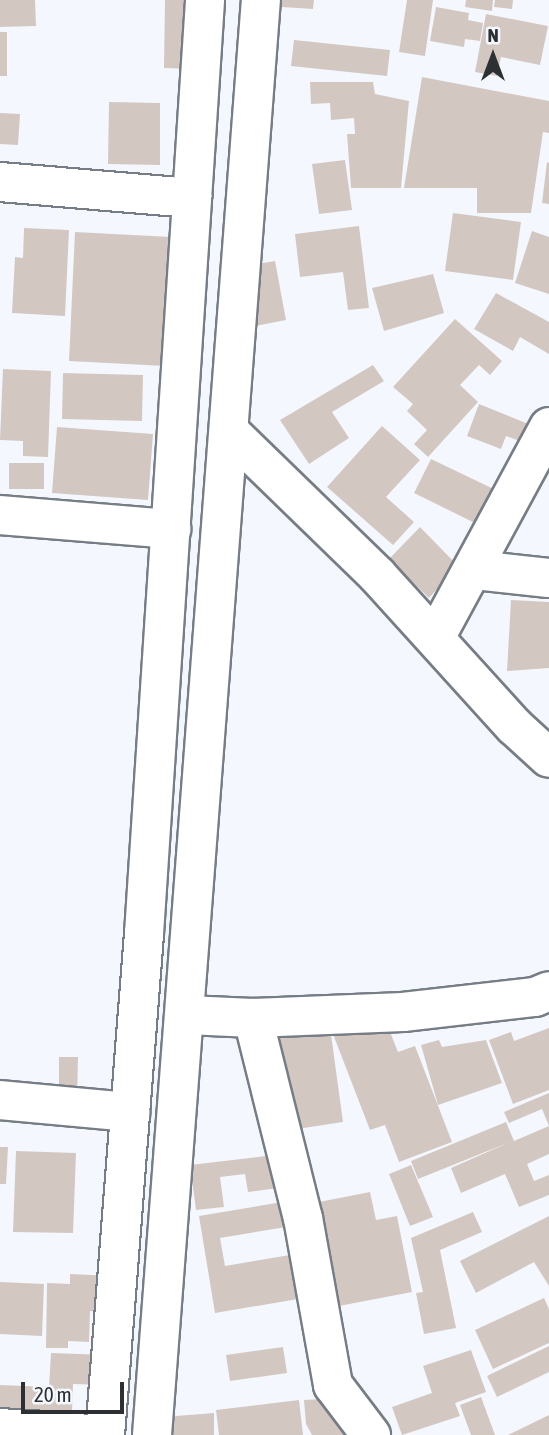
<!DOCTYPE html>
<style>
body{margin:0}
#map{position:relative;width:549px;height:1435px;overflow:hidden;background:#f4f8fe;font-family:"Asap Condensed",sans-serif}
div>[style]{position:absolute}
.building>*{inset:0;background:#d3c7c2}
.roads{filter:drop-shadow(2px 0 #767d85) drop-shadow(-2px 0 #767d85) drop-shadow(0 2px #767d85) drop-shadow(0 -2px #767d85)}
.minor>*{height:38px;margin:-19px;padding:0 19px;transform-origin:19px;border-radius:19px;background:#fff}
.secondary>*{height:38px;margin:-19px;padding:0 19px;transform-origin:19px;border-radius:19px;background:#fff}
span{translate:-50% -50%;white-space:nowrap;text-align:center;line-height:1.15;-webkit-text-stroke:5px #f4f8fe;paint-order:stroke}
.north{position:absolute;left:458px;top:21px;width:70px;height:70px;-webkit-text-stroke:5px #f4f8fe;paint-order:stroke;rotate:0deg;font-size:19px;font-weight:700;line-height:28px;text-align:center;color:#2d3033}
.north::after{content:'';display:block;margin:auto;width:24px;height:32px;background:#2d3033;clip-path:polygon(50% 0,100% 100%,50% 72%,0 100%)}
.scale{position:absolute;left:21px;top:1382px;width:103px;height:32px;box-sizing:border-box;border:4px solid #2d3033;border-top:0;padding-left:9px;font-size:21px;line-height:24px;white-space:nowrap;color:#2d3033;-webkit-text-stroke:5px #f4f8fe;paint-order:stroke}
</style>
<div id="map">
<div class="building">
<i style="clip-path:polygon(0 0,35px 0,36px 26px,0 27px)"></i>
<i style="clip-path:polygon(165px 0,196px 0,195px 69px,164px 68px)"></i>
<i style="clip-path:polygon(282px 0,314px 0,313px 9px,282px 7px)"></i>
<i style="clip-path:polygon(407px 0,433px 0,425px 56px,399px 52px)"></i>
<i style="clip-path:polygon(466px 0,493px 0,492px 11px,465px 7px)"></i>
<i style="clip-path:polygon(495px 0,513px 0,512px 9px,494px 7px)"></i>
<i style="clip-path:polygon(436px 7px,469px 13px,468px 20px,483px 23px,480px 41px,465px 39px,464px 47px,430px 41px)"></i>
<i style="clip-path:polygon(486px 14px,548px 26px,540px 65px,501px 57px,497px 76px,475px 72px)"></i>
<i style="clip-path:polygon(0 32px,7px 32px,7px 76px,0 76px)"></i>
<i style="clip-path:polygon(294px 40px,390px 50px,387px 76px,291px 66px)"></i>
<i style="clip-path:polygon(422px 77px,549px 101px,549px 133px,543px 132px,531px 213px,477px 213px,477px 188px,404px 188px)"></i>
<i style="clip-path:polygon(310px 82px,373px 82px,375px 94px,409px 101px,401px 188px,351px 188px,347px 134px,355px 134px,354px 118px,331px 120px,330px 103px,311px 104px)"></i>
<i style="clip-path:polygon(109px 102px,160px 103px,160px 165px,108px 164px)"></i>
<i style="clip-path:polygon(0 113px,20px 114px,18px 145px,0 144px)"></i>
<i style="clip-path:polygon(345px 160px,352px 210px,319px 214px,312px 164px)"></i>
<i style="clip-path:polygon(547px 162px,549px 163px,549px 204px,542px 203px)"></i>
<i style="clip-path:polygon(453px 213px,521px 222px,513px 280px,445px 271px)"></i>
<i style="clip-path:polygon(359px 226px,369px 308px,348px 310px,343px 272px,300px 277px,295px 234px)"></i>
<i style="clip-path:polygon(24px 228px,69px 230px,65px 316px,12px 313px,15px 257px,23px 258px)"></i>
<i style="clip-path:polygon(532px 231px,549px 237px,549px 294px,515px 283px)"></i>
<i style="clip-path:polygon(75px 232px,171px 237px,165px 366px,69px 361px)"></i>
<i style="clip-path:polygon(275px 261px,286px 320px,255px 326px,244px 266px)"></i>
<i style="clip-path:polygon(433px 274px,444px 313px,384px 331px,372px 288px)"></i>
<i style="clip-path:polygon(496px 293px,549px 322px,549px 354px,520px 337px,513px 351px,474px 329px)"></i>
<i style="clip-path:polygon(455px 319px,502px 361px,490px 375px,479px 365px,460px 385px,478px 402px,428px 457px,414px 444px,427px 430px,407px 411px,413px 404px,393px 387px)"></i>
<i style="clip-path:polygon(373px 365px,384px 381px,332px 412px,349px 438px,309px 464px,280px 420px)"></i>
<i style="clip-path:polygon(3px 369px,51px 371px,48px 457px,23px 456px,23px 441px,0 440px)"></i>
<i style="clip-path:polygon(63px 373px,143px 375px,142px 421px,62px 419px)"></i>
<i style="clip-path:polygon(479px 404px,546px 431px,539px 448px,506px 436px,501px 449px,467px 436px)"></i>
<i style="clip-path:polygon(382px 426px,420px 460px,386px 497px,414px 522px,393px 545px,327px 487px)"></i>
<i style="clip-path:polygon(57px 427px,153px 434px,148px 500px,52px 493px)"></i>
<i style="clip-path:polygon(431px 459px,502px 493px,485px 528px,414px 493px)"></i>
<i style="clip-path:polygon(9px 463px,44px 463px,44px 489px,9px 489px)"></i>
<i style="clip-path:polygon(420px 527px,458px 566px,429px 598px,389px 559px)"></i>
<i style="clip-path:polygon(511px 600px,549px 602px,549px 668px,507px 671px)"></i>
<i style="clip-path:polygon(383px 1014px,398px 1052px,415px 1046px,452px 1142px,399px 1162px,385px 1125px,370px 1130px,333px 1034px)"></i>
<i style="clip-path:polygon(330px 1027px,343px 1122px,284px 1131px,270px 1035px)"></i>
<i style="clip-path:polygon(549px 1028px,549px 1090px,513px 1104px,489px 1040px,511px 1032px,514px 1041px)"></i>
<i style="clip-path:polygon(439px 1040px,442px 1047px,486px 1040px,502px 1083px,438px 1105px,421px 1045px)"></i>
<i style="clip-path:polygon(59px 1057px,78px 1057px,77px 1102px,59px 1102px)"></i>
<i style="clip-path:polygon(549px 1093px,549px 1154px,527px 1164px,534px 1181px,549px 1175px,549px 1195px,519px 1207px,505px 1174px,461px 1193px,451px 1168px,510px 1142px,418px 1179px,411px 1161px,506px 1122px,514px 1141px,549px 1126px,542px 1109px,509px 1123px,504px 1112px)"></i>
<i style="clip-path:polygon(0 1147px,8px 1147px,6px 1184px,0 1184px)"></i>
<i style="clip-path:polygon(16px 1151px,76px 1153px,73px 1233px,13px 1232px)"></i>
<i style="clip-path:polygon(274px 1155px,278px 1188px,248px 1192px,245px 1174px,220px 1177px,224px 1207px,196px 1210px,190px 1165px)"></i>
<i style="clip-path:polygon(411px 1165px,433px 1217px,410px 1226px,389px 1174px)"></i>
<i style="clip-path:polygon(370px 1192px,376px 1220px,397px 1216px,412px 1292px,339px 1306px,319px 1202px)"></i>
<i style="clip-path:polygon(282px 1202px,286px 1227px,220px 1238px,225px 1266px,296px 1254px,304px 1298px,215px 1313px,199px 1216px)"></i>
<i style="clip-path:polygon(473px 1212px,482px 1232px,440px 1250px,456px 1328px,424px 1334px,416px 1293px,423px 1292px,411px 1238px)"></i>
<i style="clip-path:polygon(549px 1216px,549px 1286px,534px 1262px,476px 1293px,460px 1261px)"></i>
<i style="clip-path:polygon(70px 1274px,113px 1276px,112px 1312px,90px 1311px,89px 1342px,68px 1341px,68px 1348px,46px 1348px,47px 1283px,70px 1284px)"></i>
<i style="clip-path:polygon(0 1282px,44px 1284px,42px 1336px,0 1334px)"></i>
<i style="clip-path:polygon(544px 1298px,549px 1309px,549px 1343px,493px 1369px,475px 1330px)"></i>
<i style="clip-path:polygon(549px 1346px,549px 1372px,497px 1397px,487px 1376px)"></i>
<i style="clip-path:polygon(283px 1347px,287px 1373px,230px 1381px,226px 1355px)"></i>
<i style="clip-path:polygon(471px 1350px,486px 1392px,455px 1403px,460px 1416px,402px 1435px,392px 1407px,432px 1393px,423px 1366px)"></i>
<i style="clip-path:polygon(51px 1353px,107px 1355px,106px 1385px,73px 1384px,72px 1413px,0 1410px,0 1385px,49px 1387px)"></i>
<i style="clip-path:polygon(481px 1397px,495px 1435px,471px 1435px,460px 1405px)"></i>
<i style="clip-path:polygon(341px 1398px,354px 1435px,312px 1435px,306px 1424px,304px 1400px)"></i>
<i style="clip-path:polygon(299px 1400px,303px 1435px,219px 1435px,216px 1410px)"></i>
<i style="clip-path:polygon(214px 1413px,214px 1435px,168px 1435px,166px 1424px,176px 1416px)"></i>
<i style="clip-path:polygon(549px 1415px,549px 1435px,508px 1435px)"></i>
</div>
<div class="roads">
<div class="minor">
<i style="left:0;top:182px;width:193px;rotate:4.8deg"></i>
<i style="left:230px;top:432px;width:205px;rotate:44.2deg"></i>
<i style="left:377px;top:575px;width:204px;rotate:47.8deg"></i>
<i style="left:514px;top:726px;width:47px;rotate:42.4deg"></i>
<i style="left:0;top:515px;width:172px;rotate:4.7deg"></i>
<i style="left:475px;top:570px;width:74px;rotate:6.2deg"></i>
<i style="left:435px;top:638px;width:240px;rotate:-61.6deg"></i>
<i style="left:187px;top:1015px;width:66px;rotate:2.6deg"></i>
<i style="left:253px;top:1018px;width:150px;rotate:-2.3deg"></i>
<i style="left:403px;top:1012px;width:133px;rotate:-6.5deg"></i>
<i style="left:535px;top:997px;width:15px;rotate:-23deg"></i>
<i style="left:253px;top:1018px;width:206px;rotate:76deg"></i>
<i style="left:303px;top:1218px;width:170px;rotate:79.8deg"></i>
<i style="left:333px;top:1385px;width:63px;rotate:52.8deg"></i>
<i style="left:0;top:1100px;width:131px;rotate:5.3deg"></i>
<i style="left:0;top:1428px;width:105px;rotate:3.8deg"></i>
</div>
<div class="secondary">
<i style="left:105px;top:1435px;width:503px;rotate:-85.55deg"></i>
<i style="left:144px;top:934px;width:936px;rotate:-86.26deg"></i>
<i style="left:152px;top:1435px;width:1439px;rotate:-85.66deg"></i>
</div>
</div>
<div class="north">N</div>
<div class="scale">20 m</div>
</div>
